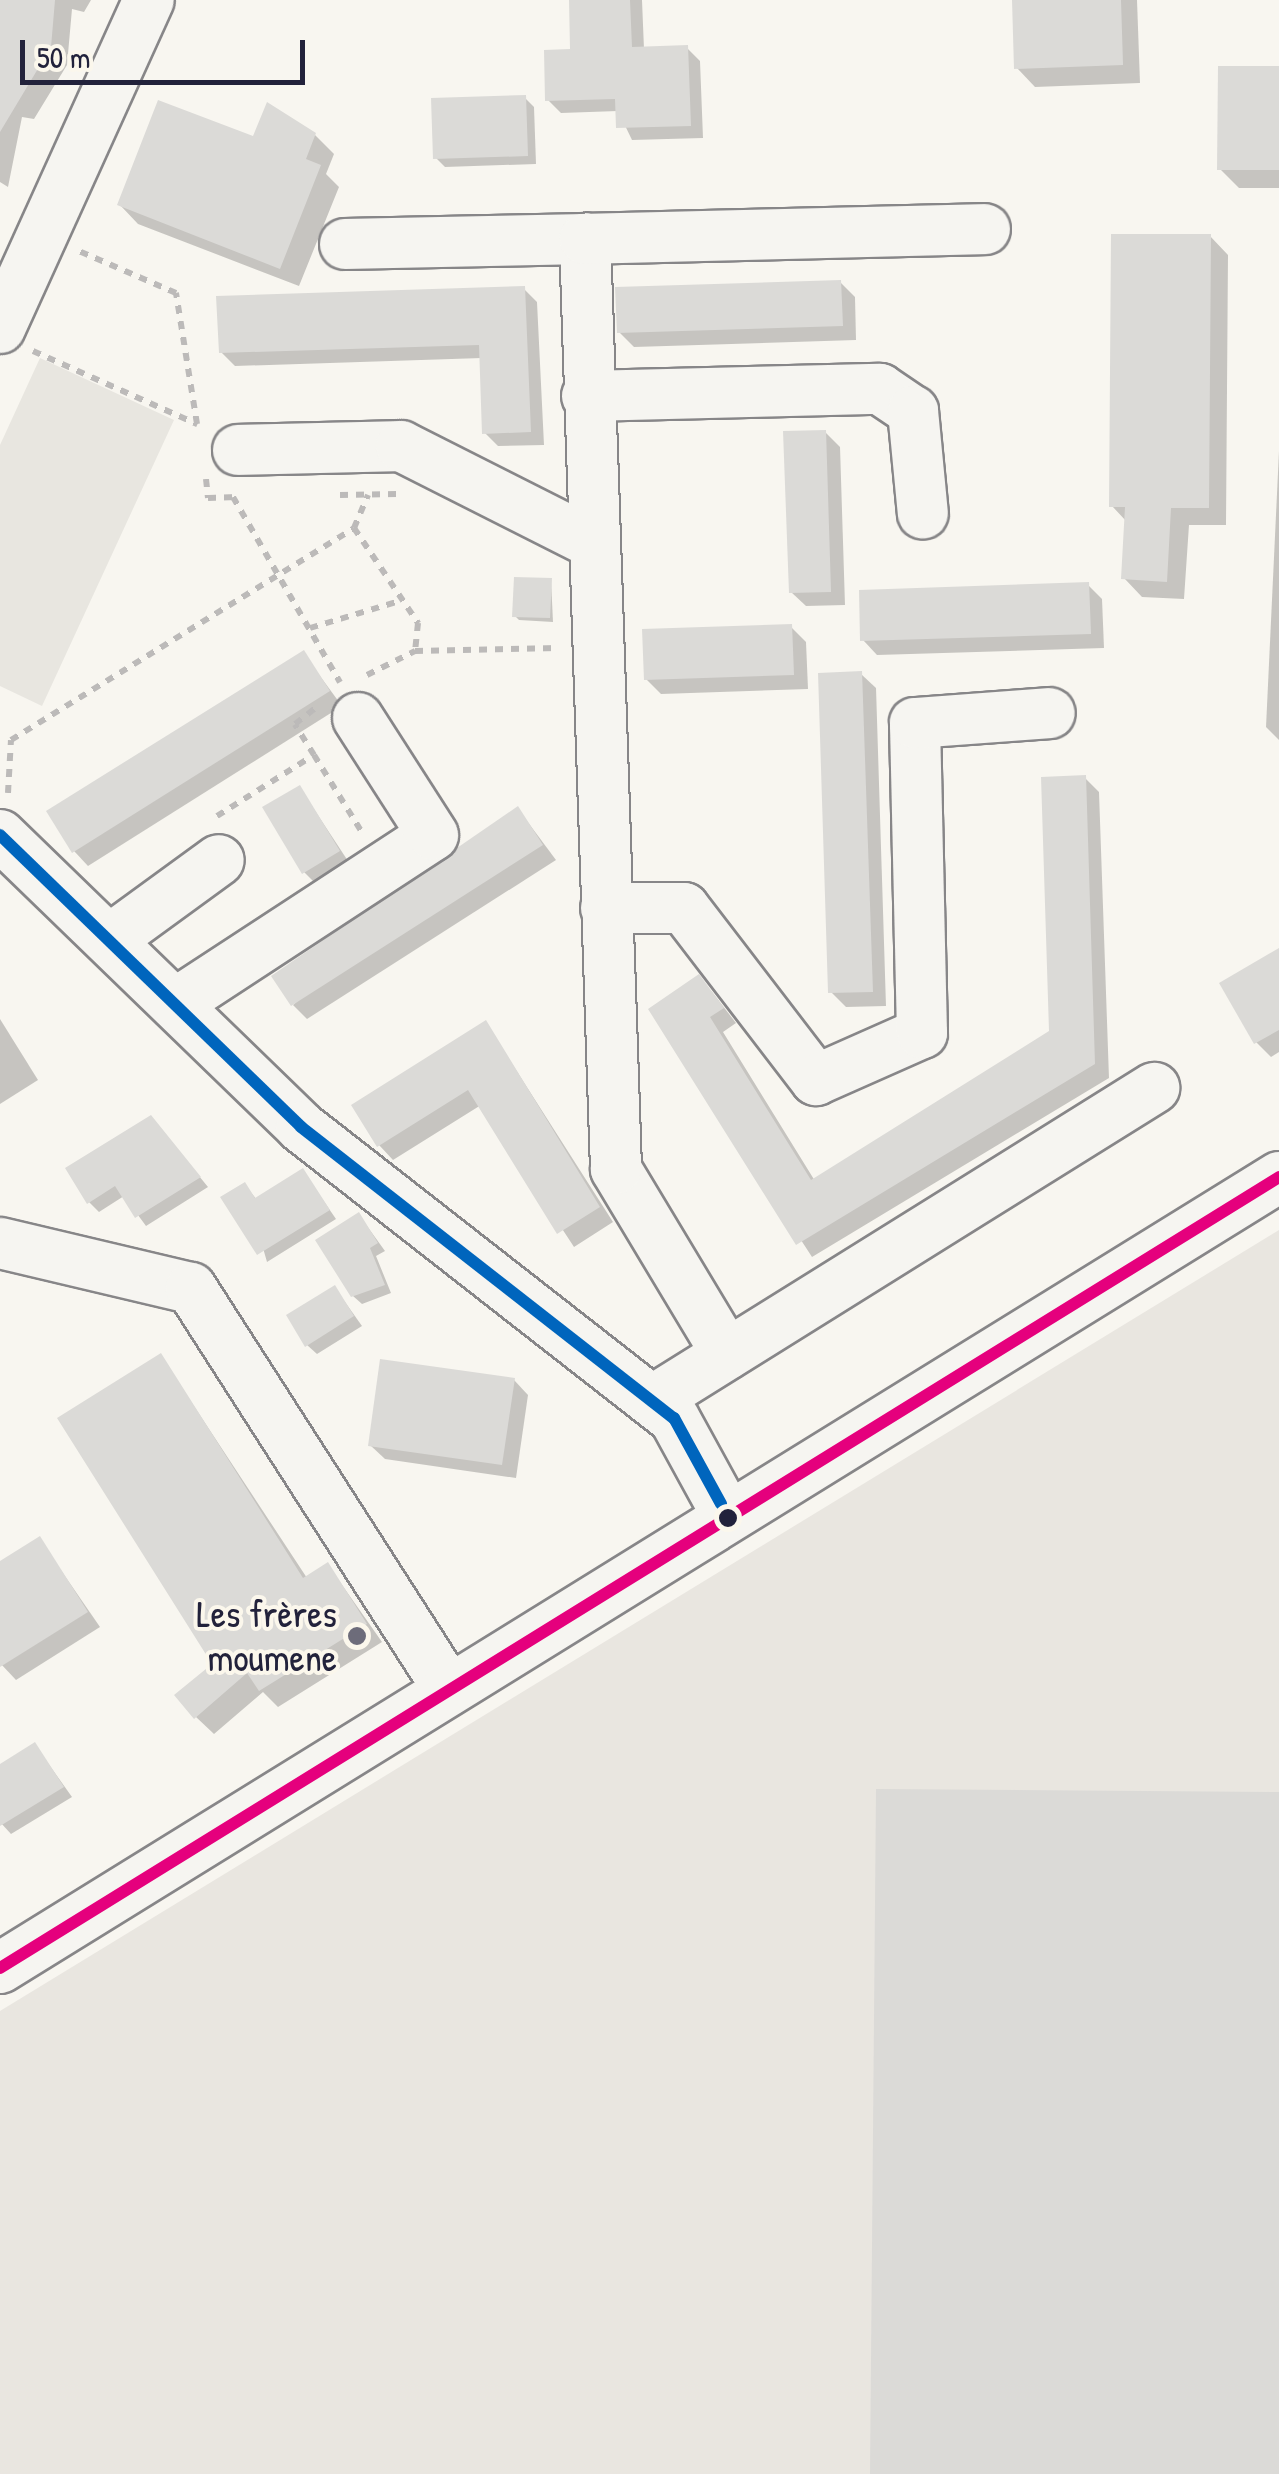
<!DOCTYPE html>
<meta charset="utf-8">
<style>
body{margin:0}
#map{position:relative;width:1279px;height:2474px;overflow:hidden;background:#f8f6f0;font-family:"Patrick Hand",sans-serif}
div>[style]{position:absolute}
.built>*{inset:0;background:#e9e6e0}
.green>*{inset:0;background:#e8e6e0}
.shadow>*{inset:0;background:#0003}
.building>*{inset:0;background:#dbdad7}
.path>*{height:6px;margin-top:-3px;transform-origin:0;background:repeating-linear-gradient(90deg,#bcbab9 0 8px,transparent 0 16px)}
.roads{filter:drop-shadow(2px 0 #878688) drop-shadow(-2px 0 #878688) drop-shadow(0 2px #878688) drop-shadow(0 -2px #878688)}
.minor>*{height:50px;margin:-25px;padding:0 25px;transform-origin:25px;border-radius:25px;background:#f6f5f1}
.bus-1>*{height:12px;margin:-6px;padding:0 6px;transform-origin:6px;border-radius:6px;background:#0065bd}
.bus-2>*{height:12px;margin:-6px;padding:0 6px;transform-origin:6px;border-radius:6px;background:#e5007d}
.dots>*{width:28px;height:28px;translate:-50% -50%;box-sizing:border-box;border:5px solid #fbf7ec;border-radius:50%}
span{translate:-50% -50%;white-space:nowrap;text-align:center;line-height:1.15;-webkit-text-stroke:8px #fbf7ec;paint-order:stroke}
.poi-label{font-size:38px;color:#22223b}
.right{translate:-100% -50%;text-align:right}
.scale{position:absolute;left:20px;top:40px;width:285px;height:45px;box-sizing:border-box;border:5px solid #22223b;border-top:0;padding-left:12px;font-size:30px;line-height:35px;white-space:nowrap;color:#22223b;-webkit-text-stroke:8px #fbf7ec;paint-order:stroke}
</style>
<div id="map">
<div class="built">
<i style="clip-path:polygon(1279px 1230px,1279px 2474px,0 2474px,0 2011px)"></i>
</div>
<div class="green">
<i style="clip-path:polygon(40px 358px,174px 420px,42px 706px,0 686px,0 445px)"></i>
</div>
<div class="shadow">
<i style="clip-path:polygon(0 0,91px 0,84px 12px,72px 9px,67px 65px,34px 119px,22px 117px,8px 187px,0 182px)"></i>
<i style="clip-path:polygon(571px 0,642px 0,644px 49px,687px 48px,700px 61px,703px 138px,632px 140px,618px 111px,561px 113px,548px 100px,573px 52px)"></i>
<i style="clip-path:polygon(1015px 0,1137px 0,1140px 83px,1035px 87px,1017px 68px)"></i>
<i style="clip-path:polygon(1279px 69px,1279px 188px,1239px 188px,1220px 169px)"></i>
<i style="clip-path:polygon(525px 98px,534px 107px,536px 164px,445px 167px,436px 158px)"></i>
<i style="clip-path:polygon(315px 135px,334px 154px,326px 174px,339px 187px,299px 286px,138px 224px,120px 205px,255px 140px)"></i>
<i style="clip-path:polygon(1210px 236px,1228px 255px,1226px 525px,1189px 525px,1184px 599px,1142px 597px,1124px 578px,1127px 522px,1112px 506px)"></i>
<i style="clip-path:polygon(840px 282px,855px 297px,856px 340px,634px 347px,619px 332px)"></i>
<i style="clip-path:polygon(524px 289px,537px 302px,544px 445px,498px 446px,484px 432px,482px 358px,235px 366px,221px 352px)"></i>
<i style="clip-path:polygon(825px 432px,840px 447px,845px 605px,806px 606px,791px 592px)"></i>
<i style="clip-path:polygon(1279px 451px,1279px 740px,1266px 727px)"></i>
<i style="clip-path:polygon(551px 580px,553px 622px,519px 620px,515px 616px)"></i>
<i style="clip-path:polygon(1088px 585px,1102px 599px,1104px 648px,877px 655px,863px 640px)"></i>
<i style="clip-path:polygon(791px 627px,806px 642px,808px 689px,661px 694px,646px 679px)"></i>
<i style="clip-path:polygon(303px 653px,342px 706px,88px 866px,74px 851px)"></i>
<i style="clip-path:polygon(861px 674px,876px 688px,886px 1006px,846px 1007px,831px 992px)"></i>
<i style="clip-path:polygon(1085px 778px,1099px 792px,1109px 1078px,812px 1257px,651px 1009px,698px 978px,712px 992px,736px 1023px,723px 1032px,815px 1181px,1052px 1033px)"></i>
<i style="clip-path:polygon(300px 788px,348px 861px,313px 881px,304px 872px)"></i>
<i style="clip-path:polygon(518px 809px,556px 860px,307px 1019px,293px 1005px)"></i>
<i style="clip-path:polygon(1279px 951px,1279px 1052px,1271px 1057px,1256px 1042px)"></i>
<i style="clip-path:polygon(0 1019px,38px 1080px,0 1104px)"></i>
<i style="clip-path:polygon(486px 1023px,613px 1222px,574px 1247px,481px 1105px,393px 1160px,379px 1145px)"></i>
<i style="clip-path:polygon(160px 1128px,208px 1187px,146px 1226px,124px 1196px,99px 1212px,89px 1202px)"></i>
<i style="clip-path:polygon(303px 1171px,336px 1219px,267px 1262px,245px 1185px,257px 1200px)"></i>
<i style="clip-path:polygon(359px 1215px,385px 1251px,376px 1256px,391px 1293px,362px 1304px,353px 1296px)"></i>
<i style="clip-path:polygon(335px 1288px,362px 1326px,317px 1354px,307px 1345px)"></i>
<i style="clip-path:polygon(161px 1356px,307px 1578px,328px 1565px,382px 1642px,278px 1707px,263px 1692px,214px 1734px,196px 1717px,215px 1664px)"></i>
<i style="clip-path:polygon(514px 1380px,528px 1395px,516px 1478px,385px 1459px,370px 1445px)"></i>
<i style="clip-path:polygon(40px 1540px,100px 1627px,16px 1680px,0 1663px,0 1564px)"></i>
<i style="clip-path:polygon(35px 1745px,72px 1797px,11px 1834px,0 1822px,0 1767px)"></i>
</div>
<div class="building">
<i style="clip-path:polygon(0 0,55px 0,51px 47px,0 132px)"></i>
<i style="clip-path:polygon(569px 0,630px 0,632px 47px,688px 45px,691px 126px,616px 128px,615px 99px,545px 101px,544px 50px,570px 49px)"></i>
<i style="clip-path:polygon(1012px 0,1121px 0,1123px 65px,1014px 69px)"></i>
<i style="clip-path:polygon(1218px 66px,1279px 66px,1279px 170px,1217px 170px)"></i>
<i style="clip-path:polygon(526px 95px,528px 156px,433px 159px,431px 98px)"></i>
<i style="clip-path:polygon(158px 100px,253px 136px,267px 102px,316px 133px,306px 159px,321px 165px,280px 269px,117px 205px)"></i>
<i style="clip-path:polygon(1111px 234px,1211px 234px,1209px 508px,1171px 508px,1167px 582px,1121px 579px,1125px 507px,1109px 507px)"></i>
<i style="clip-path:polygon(841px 280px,843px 326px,617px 333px,615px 287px)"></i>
<i style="clip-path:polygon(525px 286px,531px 432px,482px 434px,479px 345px,219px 353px,216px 296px)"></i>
<i style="clip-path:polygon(826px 430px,831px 592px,789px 593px,783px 431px)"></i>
<i style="clip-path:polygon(514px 577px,552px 578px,550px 618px,512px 617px)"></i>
<i style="clip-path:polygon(1089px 582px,1091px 634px,860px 641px,859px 590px)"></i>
<i style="clip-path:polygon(792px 624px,794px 675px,644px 680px,642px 629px)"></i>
<i style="clip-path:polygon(304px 650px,330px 691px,72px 853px,46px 811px)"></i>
<i style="clip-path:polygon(862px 671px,873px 992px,828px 993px,818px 673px)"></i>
<i style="clip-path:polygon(1086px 775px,1095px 1064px,796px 1245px,648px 1009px,699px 974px,724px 1008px,710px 1017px,811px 1180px,1049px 1031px,1041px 777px)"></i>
<i style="clip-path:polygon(300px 785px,340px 851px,302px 874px,262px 807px)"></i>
<i style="clip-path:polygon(518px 806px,543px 845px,291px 1006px,271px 976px)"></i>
<i style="clip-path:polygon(1279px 948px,1279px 1030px,1254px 1044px,1219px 983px)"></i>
<i style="clip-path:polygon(486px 1020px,600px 1207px,557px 1234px,468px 1090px,377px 1147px,351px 1105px)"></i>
<i style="clip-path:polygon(151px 1115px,201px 1177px,135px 1218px,115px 1186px,87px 1204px,65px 1168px)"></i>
<i style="clip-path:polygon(303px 1168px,330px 1210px,257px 1255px,220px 1197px,245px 1182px,255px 1198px)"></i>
<i style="clip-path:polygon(359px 1212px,378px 1243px,370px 1248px,385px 1285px,351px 1297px,315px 1240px)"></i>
<i style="clip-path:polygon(335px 1285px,354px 1316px,305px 1347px,286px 1315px)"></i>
<i style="clip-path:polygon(161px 1353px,303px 1578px,328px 1562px,367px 1624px,259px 1691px,247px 1673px,194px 1719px,174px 1695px,212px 1664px,57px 1418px)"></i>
<i style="clip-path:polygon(380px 1359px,515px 1378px,502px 1465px,368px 1446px)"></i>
<i style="clip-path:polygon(40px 1536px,88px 1612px,0 1667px,0 1561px)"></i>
<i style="clip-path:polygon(35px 1742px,64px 1787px,0 1826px,0 1764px)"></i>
<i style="clip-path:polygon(876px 1789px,1279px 1792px,1279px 2474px,870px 2474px)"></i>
</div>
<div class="path">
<i style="left:33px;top:351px;width:180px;rotate:24deg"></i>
<i style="left:197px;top:424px;width:133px;rotate:-99.1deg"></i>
<i style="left:176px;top:293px;width:106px;rotate:-156.6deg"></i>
<i style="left:206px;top:479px;width:19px;rotate:84deg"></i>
<i style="left:208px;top:498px;width:29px;rotate:-2deg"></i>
<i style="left:340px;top:495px;width:57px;rotate:-1deg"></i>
<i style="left:233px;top:497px;width:214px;rotate:60deg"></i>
<i style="left:354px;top:528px;width:115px;rotate:56deg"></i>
<i style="left:418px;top:623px;width:28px;rotate:96deg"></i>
<i style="left:310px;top:628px;width:94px;rotate:-16.7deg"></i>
<i style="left:367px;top:675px;width:54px;rotate:-26.6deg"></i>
<i style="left:415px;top:651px;width:144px;rotate:-1.2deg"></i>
<i style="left:314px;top:755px;width:36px;rotate:-122deg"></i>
<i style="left:295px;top:724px;width:29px;rotate:-38deg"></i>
<i style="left:8px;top:793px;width:53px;rotate:-86.8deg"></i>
<i style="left:11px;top:740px;width:403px;rotate:-31.7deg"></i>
<i style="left:354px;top:528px;width:36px;rotate:-67deg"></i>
<i style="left:217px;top:816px;width:115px;rotate:-32.2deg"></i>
<i style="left:314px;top:755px;width:93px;rotate:58.2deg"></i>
</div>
<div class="roads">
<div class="minor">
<i style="left:345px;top:244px;width:240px;rotate:-1.2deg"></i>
<i style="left:0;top:328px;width:360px;rotate:-65.6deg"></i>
<i style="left:587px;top:396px;width:293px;rotate:-1.4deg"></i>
<i style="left:880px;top:389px;width:40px;rotate:34deg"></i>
<i style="left:913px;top:411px;width:103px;rotate:84.5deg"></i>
<i style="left:238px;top:450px;width:163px;rotate:-1.4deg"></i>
<i style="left:401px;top:446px;width:215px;rotate:26.8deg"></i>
<i style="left:0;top:835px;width:419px;rotate:44.1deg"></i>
<i style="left:301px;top:1127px;width:473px;rotate:38deg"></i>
<i style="left:674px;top:1418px;width:106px;rotate:61.3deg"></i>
<i style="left:606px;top:908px;width:78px"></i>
<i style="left:684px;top:908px;width:217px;rotate:52.5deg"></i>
<i style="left:816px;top:1080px;width:116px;rotate:-23.9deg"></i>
<i style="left:922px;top:1033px;width:310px;rotate:-91.3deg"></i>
<i style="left:915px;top:723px;width:135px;rotate:-4.2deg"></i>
<i style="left:112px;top:938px;width:132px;rotate:-36.1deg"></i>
<i style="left:175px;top:1004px;width:308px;rotate:-33.2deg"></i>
<i style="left:433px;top:835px;width:139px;rotate:-122.7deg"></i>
<i style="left:0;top:1243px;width:196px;rotate:13.3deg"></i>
<i style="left:191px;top:1288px;width:475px;rotate:57.3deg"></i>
<i style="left:727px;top:1354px;width:216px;rotate:-121deg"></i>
<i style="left:616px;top:1169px;width:931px;rotate:-91.91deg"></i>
<i style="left:585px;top:239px;width:400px;rotate:-1.4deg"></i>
<i style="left:652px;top:1401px;width:592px;rotate:-31.94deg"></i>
<i style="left:0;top:1968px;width:1504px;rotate:-31.73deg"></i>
</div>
</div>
<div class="bus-1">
<i style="left:0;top:835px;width:419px;rotate:44.1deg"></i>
<i style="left:301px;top:1127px;width:473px;rotate:38deg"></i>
<i style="left:674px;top:1418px;width:98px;rotate:61.3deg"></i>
</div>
<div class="bus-2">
<i style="left:0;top:1968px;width:1504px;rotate:-31.73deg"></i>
</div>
<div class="dots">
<i style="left:728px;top:1518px;background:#22223b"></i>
<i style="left:357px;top:1636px;background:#6d6c7a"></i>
</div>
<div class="poi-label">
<span class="right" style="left:337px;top:1636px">Les frères<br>moumene</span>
</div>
<div class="scale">50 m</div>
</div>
